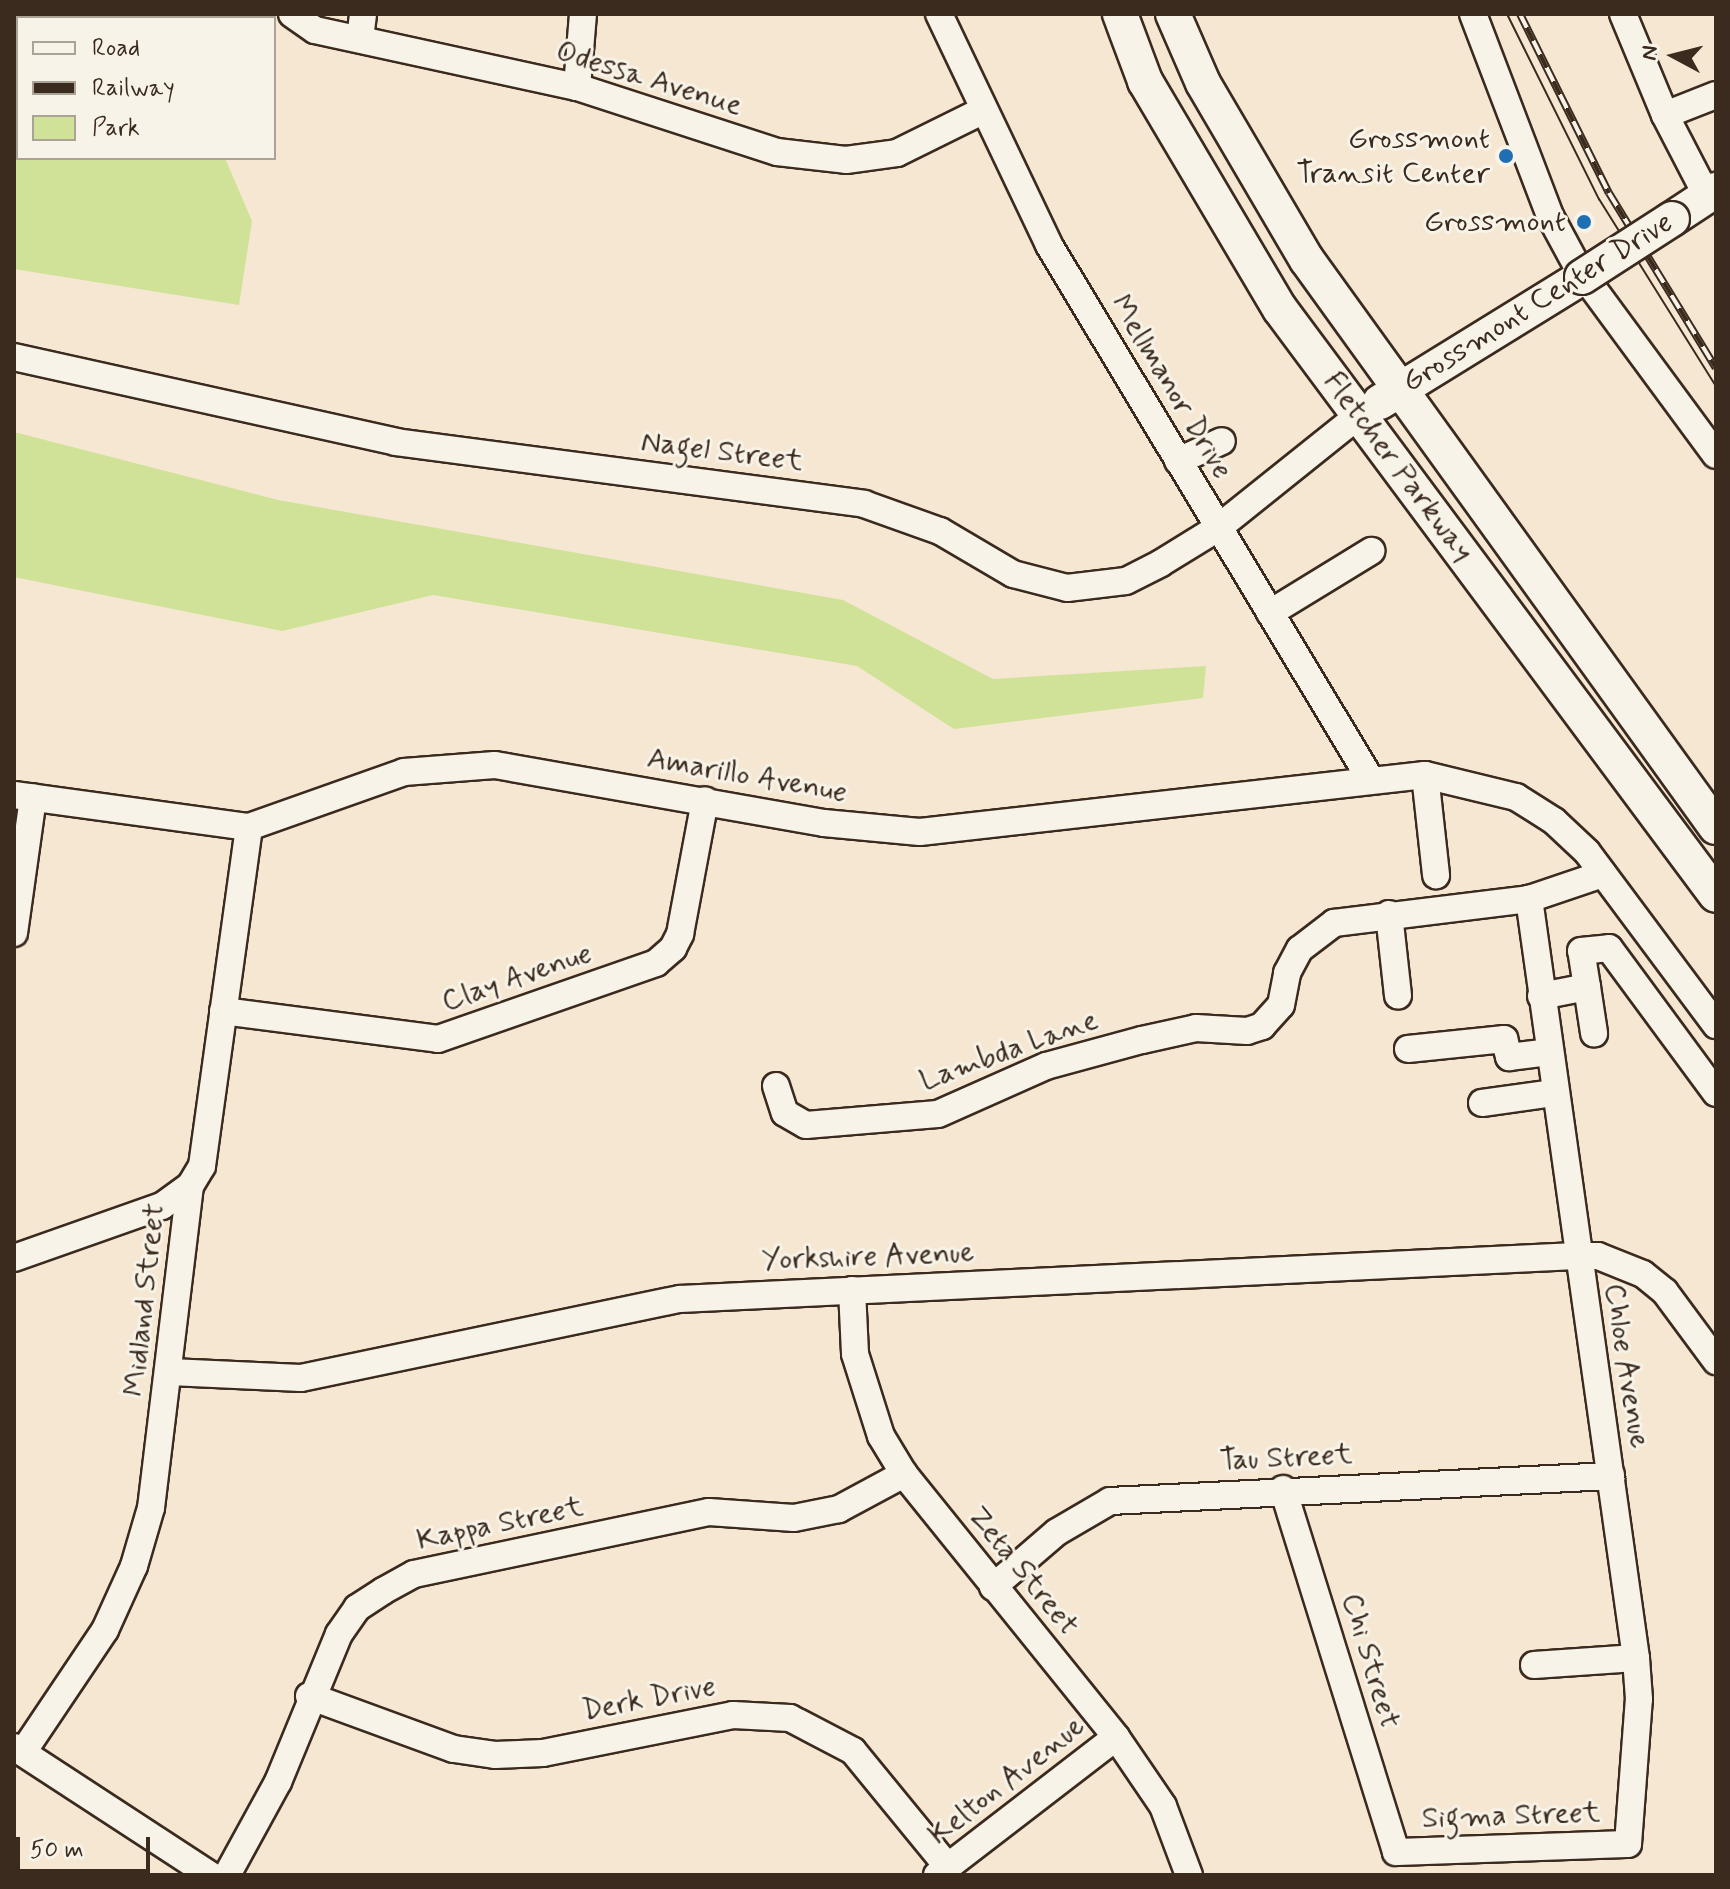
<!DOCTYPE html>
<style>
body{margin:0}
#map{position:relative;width:1730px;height:1889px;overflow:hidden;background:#f5e7d2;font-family:Mynerve,sans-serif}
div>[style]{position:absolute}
.green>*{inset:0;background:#d0e297}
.roads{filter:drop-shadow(2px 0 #3b2a1e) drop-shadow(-2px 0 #3b2a1e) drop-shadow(0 2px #3b2a1e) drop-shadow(0 -2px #3b2a1e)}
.minor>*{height:26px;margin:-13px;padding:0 13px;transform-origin:13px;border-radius:13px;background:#f7f3e8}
.major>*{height:34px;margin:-17px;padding:0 17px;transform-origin:17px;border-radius:17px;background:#f7f3e8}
.tram>*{height:2px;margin:-1px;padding:0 1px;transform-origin:1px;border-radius:1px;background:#3b2a1e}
.rail>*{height:8px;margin-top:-4px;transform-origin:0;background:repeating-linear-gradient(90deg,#f7f3e8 0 15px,#3b2a1e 0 30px);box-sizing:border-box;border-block:2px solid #3b2a1e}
.bridges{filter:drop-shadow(2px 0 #3b2a1e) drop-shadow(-2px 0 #3b2a1e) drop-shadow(0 2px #3b2a1e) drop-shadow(0 -2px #3b2a1e)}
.major-bridge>*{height:34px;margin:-17px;padding:0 17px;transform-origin:17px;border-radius:17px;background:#f7f3e8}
.dots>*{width:22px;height:22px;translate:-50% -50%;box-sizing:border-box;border:4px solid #f7f3e8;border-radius:50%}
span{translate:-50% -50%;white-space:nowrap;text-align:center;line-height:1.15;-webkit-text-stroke:6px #f7f3e8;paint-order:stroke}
.street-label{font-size:30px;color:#3b2a1e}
.poi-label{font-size:30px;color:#3b2a1e}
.right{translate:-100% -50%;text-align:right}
.frame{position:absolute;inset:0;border:16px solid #3b2a1e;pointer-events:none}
.legend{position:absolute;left:16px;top:16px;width:260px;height:144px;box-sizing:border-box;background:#f7f3e8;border:2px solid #aca397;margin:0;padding:10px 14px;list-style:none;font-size:24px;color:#3b2a1e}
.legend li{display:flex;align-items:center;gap:16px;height:40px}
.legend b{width:40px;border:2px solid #aca397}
.north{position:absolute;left:1634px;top:16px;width:80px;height:80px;-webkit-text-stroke:6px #f7f3e8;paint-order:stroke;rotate:277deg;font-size:22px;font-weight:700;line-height:32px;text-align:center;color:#3b2a1e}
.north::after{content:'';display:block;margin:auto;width:28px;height:36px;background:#3b2a1e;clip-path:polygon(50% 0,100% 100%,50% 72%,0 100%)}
.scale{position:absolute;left:16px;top:1837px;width:134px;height:36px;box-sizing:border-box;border:4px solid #3b2a1e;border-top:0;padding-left:10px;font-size:24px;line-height:28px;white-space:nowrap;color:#3b2a1e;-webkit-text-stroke:6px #f7f3e8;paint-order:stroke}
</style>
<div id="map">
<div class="green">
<i style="clip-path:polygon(14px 24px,18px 158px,225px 158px,252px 221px,239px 305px,14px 269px)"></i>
<i style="clip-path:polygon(14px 432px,278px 500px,843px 600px,993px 679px,1206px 666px,1203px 698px,954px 729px,857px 666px,433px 595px,282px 631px,14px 577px)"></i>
</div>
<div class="roads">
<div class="minor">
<i style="left:292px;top:14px;width:28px;rotate:35deg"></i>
<i style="left:315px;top:30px;width:268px;rotate:12.3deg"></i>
<i style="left:577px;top:87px;width:210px;rotate:18deg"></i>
<i style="left:777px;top:152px;width:69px;rotate:6.6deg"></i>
<i style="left:846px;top:160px;width:51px;rotate:-7.8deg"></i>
<i style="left:897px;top:153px;width:97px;rotate:-26.3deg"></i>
<i style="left:939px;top:14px;width:256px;rotate:64.5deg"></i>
<i style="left:1049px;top:245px;width:624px;rotate:58.96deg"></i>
<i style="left:1473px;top:14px;width:216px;rotate:69.1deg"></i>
<i style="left:1550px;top:216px;width:59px;rotate:61.7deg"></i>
<i style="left:1578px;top:268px;width:232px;rotate:53.6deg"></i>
<i style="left:1623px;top:14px;width:109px;rotate:67.4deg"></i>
<i style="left:360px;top:39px;width:25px;rotate:-83deg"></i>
<i style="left:577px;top:87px;width:73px;rotate:-85.3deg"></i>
<i style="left:1707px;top:196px;width:91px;rotate:-117.4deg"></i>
<i style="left:1665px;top:115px;width:55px;rotate:-21.4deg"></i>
<i style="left:14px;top:357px;width:391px;rotate:12.5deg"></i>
<i style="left:396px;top:442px;width:472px;rotate:7.5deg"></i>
<i style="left:864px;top:504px;width:81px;rotate:19.6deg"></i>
<i style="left:940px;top:531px;width:85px;rotate:30.5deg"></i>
<i style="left:1013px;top:574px;width:56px;rotate:14.5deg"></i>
<i style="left:1067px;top:588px;width:59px;rotate:-6.8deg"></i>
<i style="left:1126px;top:581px;width:39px;rotate:-27deg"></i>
<i style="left:1161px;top:563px;width:67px;rotate:-31.6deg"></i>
<i style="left:1218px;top:528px;width:181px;rotate:-38.7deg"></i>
<i style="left:1178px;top:461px;width:48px;rotate:-24.4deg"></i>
<i style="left:1270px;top:613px;width:119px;rotate:-31.5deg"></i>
<i style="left:1425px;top:775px;width:101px;rotate:83.7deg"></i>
<i style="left:14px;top:795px;width:237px;rotate:7.8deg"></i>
<i style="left:249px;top:827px;width:164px;rotate:-19.5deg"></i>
<i style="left:404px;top:772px;width:91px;rotate:-4.4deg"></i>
<i style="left:495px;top:765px;width:334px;rotate:10deg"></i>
<i style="left:824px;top:823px;width:96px;rotate:5.4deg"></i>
<i style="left:920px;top:832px;width:508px;rotate:-6.44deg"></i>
<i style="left:1425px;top:775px;width:94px;rotate:13.6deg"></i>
<i style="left:1516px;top:797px;width:45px;rotate:32.3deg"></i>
<i style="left:1554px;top:821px;width:45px;rotate:43.2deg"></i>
<i style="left:1587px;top:852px;width:216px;rotate:53.3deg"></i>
<i style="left:1389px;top:914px;width:82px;rotate:83.7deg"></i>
<i style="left:14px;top:933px;width:137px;rotate:-82deg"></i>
<i style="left:1587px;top:987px;width:47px;rotate:81.3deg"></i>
<i style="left:1541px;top:996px;width:47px;rotate:-11.1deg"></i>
<i style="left:1587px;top:987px;width:36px;rotate:-99deg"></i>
<i style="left:1581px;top:951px;width:28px;rotate:-6deg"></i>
<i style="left:1609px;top:948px;width:180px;rotate:53.6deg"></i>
<i style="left:223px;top:1011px;width:217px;rotate:7.4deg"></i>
<i style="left:438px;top:1039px;width:231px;rotate:-19.2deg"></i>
<i style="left:656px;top:963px;width:23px;rotate:-41deg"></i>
<i style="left:673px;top:948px;width:16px;rotate:-63deg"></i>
<i style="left:680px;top:934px;width:136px;rotate:-79.4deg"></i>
<i style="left:1408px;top:1049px;width:97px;rotate:-5.9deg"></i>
<i style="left:1504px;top:1039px;width:19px;rotate:74deg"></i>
<i style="left:1509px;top:1057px;width:40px;rotate:-7.1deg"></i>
<i style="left:776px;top:1086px;width:28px;rotate:72deg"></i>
<i style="left:785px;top:1113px;width:24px;rotate:30deg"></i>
<i style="left:806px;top:1125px;width:132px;rotate:-4.8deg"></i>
<i style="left:938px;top:1114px;width:118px;rotate:-24deg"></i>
<i style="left:1046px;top:1066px;width:99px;rotate:-15.2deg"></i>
<i style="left:1142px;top:1040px;width:55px;rotate:-12.5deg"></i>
<i style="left:1196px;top:1028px;width:51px;rotate:3.4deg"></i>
<i style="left:1247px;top:1031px;width:16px;rotate:-18deg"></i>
<i style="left:1262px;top:1026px;width:28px;rotate:-48deg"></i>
<i style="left:1281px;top:1005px;width:33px;rotate:-79deg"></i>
<i style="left:1287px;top:973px;width:27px;rotate:-62deg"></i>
<i style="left:1300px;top:949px;width:43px;rotate:-37.4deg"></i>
<i style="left:1334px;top:923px;width:196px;rotate:-7deg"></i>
<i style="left:1529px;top:899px;width:78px;rotate:-18.7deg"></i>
<i style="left:1482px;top:1103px;width:73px;rotate:-7.9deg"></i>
<i style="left:14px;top:1258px;width:157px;rotate:-19.4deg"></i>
<i style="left:162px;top:1206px;width:34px;rotate:-36deg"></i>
<i style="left:852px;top:1290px;width:64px;rotate:87.3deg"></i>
<i style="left:855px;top:1354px;width:86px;rotate:72.4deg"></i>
<i style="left:881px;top:1436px;width:44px;rotate:58.8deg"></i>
<i style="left:904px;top:1474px;width:338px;rotate:51.1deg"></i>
<i style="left:1116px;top:1737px;width:83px;rotate:55.7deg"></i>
<i style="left:1163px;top:1806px;width:74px;rotate:69.4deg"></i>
<i style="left:170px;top:1372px;width:131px;rotate:2.6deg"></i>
<i style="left:301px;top:1378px;width:387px;rotate:-11.8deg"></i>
<i style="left:680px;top:1299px;width:897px;rotate:-2.75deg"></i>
<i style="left:1576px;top:1256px;width:22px"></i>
<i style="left:1598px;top:1256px;width:48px;rotate:21.8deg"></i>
<i style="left:1643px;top:1274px;width:28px;rotate:39deg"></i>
<i style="left:1665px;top:1292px;width:86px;rotate:53.5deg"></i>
<i style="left:1283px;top:1489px;width:380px;rotate:72.7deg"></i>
<i style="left:1396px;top:1852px;width:232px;rotate:-2deg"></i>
<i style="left:1628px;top:1844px;width:145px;rotate:-85.7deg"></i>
<i style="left:1639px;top:1699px;width:41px;rotate:-94.2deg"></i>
<i style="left:1636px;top:1658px;width:767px;rotate:-98.02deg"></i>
<i style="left:993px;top:1587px;width:84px;rotate:-40.7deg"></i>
<i style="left:1057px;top:1532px;width:61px;rotate:-30.3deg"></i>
<i style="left:1110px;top:1501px;width:502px;rotate:-2.86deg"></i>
<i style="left:1534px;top:1665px;width:102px;rotate:-3.9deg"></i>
<i style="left:309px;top:1696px;width:154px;rotate:20.1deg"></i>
<i style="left:454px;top:1749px;width:41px;rotate:8.3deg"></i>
<i style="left:495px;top:1755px;width:48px;rotate:-2.4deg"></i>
<i style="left:543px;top:1753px;width:194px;rotate:-11.3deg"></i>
<i style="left:733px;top:1715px;width:57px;rotate:3deg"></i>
<i style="left:790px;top:1718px;width:71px;rotate:27.6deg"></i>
<i style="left:853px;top:1751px;width:150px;rotate:50.7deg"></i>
<i style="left:14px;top:1747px;width:234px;rotate:33.1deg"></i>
<i style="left:23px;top:1752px;width:147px;rotate:-56.1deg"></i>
<i style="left:105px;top:1630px;width:70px;rotate:-65.6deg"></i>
<i style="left:134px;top:1566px;width:60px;rotate:-73.7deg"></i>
<i style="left:151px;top:1508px;width:324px;rotate:-83.1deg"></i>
<i style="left:190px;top:1186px;width:23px;rotate:-59deg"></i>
<i style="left:202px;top:1166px;width:342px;rotate:-82.1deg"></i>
<i style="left:227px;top:1875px;width:106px;rotate:-61.3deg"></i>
<i style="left:278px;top:1782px;width:160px;rotate:-67.6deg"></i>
<i style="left:339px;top:1634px;width:32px;rotate:-55deg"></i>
<i style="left:357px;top:1608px;width:31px;rotate:-33deg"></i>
<i style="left:383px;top:1591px;width:35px;rotate:-29deg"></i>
<i style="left:414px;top:1574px;width:301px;rotate:-11.9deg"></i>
<i style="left:709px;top:1512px;width:85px;rotate:4deg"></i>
<i style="left:794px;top:1518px;width:46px;rotate:-11.3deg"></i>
<i style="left:839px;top:1509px;width:74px;rotate:-28.3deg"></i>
<i style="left:937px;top:1875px;width:226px;rotate:-37.6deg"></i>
</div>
<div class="major">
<i style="left:1120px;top:14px;width:72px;rotate:69.5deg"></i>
<i style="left:1145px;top:81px;width:265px;rotate:59.4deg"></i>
<i style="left:1280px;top:309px;width:730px;rotate:53.35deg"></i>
<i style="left:1173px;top:14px;width:75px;rotate:66.5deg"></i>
<i style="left:1203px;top:83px;width:205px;rotate:59.6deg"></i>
<i style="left:1307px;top:260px;width:699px;rotate:54.2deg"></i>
<i style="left:1672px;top:219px;width:53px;rotate:-33.4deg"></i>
<i style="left:1380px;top:402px;width:238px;rotate:-31.7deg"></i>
</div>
</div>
<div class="tram">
<i style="left:1507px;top:14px;width:207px;rotate:63.6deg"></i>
<i style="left:1599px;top:199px;width:221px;rotate:58deg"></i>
</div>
<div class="rail">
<i style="left:1520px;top:14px;width:200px;rotate:63.6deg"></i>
<i style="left:1609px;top:193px;width:205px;rotate:58.6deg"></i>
</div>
<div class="bridges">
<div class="major-bridge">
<i style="left:1582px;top:277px;width:107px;rotate:-32.8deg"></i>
</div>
</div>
<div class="dots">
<i style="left:1506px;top:156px;background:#1f6fb2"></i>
<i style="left:1584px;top:222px;background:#1f6fb2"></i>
</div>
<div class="street-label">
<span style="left:649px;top:79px;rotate:17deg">Odessa Avenue</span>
<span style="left:1538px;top:303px;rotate:-32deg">Grossmont Center Drive</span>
<span style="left:1171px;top:387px;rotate:59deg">Mellmanor Drive</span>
<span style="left:722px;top:452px;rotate:7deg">Nagel Street</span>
<span style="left:1398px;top:467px;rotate:53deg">Fletcher Parkway</span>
<span style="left:747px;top:776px;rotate:10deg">Amarillo Avenue</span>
<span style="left:517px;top:978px;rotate:-19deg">Clay Avenue</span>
<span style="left:1009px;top:1051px;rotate:-20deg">Lambda Lane</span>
<span style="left:868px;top:1257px;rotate:-2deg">Yorkshire Avenue</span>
<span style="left:145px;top:1300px;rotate:-84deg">Midland Street</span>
<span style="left:1626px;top:1366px;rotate:81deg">Chloe Avenue</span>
<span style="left:1286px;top:1458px;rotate:-3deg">Tau Street</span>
<span style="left:500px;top:1524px;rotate:-12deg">Kappa Street</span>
<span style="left:1023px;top:1571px;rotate:51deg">Zeta Street</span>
<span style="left:1370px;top:1661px;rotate:73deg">Chi Street</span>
<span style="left:649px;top:1699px;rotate:-11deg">Derk Drive</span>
<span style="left:1007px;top:1781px;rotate:-38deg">Kelton Avenue</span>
<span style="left:1511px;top:1816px;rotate:-2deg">Sigma Street</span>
</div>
<div class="poi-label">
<span class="right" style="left:1490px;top:156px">Grossmont<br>Transit Center</span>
<span class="right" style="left:1566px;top:222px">Grossmont</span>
</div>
<div class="frame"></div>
<ul class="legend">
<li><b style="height:10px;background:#f7f3e8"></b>Road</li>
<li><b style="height:10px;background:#3b2a1e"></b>Railway</li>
<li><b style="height:22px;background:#d0e297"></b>Park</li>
</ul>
<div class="north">N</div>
<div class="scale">50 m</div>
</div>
